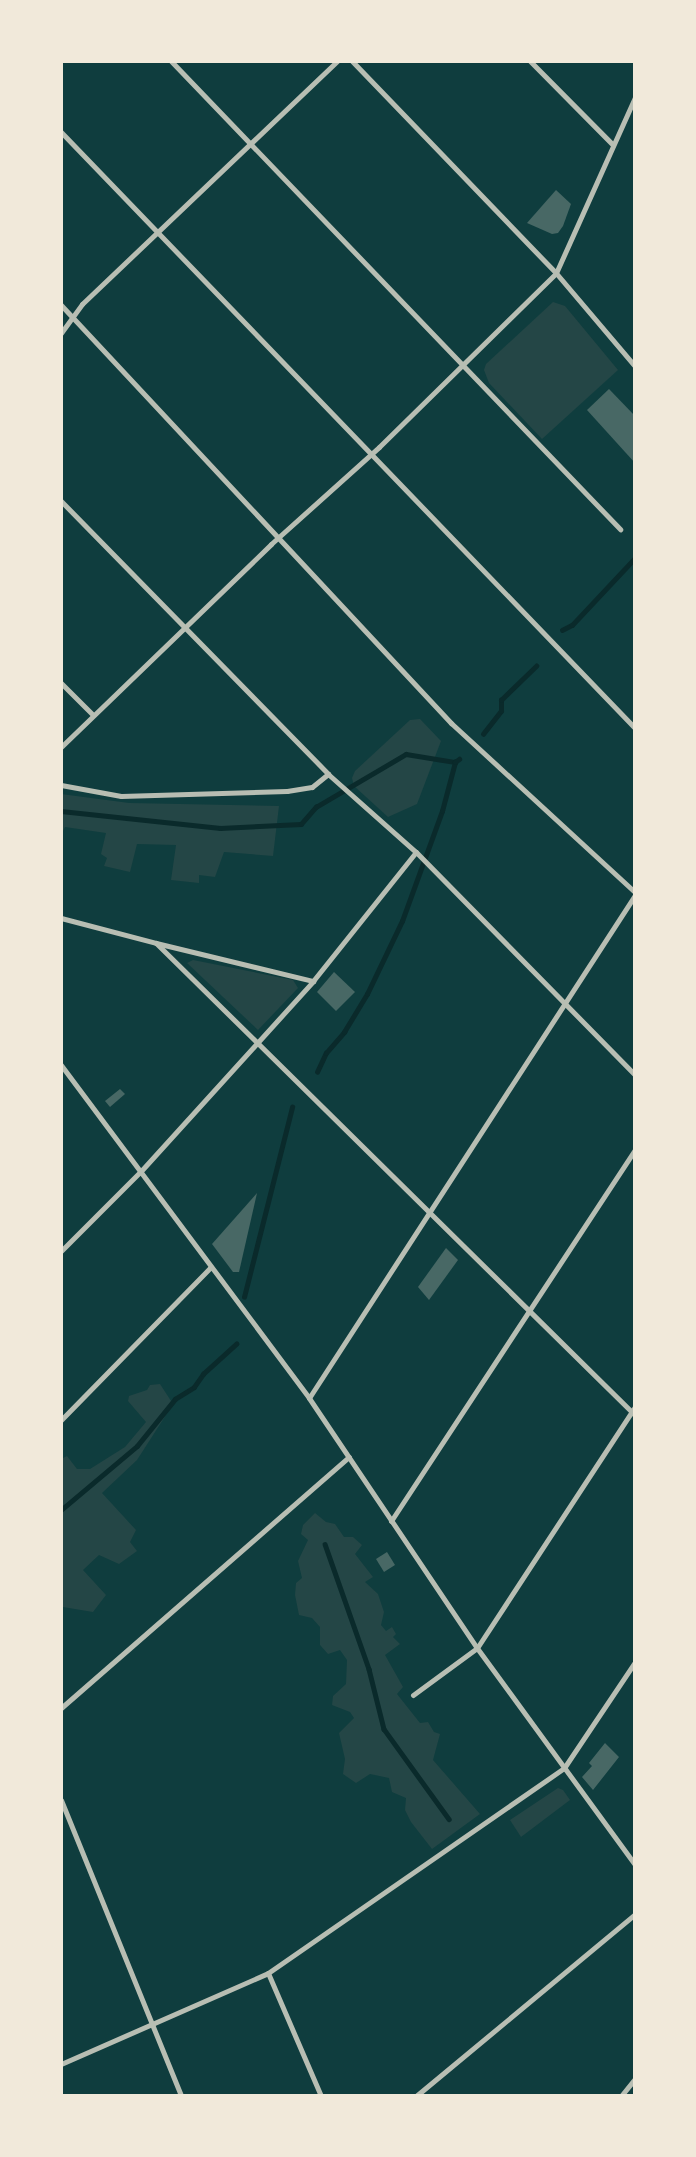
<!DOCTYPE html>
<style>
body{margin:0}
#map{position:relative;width:696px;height:2157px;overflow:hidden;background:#0f3d3e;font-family:"PT Sans Narrow",sans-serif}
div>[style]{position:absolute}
.green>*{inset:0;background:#244646}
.stream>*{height:4.5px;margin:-2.25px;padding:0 2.25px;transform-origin:2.25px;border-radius:2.25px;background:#0a2a2b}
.building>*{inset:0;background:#486865}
.minor>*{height:5px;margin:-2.5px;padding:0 2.5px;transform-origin:2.5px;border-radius:2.5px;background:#b8beb3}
span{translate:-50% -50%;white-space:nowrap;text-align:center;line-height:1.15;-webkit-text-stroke:7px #f1e9da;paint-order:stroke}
.frame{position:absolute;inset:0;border:63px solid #f1e9da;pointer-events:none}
</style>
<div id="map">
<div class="green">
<i style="clip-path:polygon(553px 302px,565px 306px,618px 370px,542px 439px,489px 383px,484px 370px,486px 364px)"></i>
<i style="clip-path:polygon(420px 719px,441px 741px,417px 804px,388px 817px,354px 786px,352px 778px,355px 771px,410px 720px)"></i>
<i style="clip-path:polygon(61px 794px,129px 803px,279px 806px,273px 856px,224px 852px,215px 877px,199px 875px,199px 883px,171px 880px,176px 845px,137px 844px,130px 872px,104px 866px,107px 858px,101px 854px,106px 833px,65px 827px,61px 835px)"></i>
<i style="clip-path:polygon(193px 960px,293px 980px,298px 988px,258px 1030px,187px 963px)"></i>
<i style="clip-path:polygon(160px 1384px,173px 1404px,137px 1460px,102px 1493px,136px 1530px,130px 1542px,137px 1551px,119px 1564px,99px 1555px,83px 1570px,106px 1595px,93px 1612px,63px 1607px,61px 1459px,67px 1456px,77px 1469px,90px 1469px,125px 1447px,146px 1422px,128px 1401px,129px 1396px,147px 1390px,150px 1385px)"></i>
<i style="clip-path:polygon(315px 1513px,326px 1522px,335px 1524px,344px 1537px,353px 1537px,362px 1545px,355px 1554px,373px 1577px,365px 1582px,378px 1594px,384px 1612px,381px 1625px,386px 1631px,392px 1627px,396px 1634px,393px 1637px,400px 1644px,385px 1655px,403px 1687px,397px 1694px,420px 1723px,428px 1722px,434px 1732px,440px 1734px,433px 1760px,480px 1814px,432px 1849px,411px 1822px,405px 1810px,406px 1798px,392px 1792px,389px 1778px,370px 1774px,356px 1783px,343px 1774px,345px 1759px,339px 1733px,354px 1718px,350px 1712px,332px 1705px,333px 1696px,346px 1684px,347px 1660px,340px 1650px,328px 1654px,320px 1645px,320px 1627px,312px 1618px,299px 1615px,295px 1595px,296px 1583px,302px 1578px,298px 1561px,308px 1540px,301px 1534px,303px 1525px)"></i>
<i style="clip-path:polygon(558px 1788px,563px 1790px,570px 1800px,521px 1837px,510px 1820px)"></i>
</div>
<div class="stream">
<i style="left:562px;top:630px;width:11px;rotate:-27deg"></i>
<i style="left:572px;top:625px;width:92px;rotate:-46.8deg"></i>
<i style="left:483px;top:734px;width:29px;rotate:-52deg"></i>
<i style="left:501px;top:711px;width:11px;rotate:-90deg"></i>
<i style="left:501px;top:700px;width:49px;rotate:-44.2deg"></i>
<i style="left:61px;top:811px;width:160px;rotate:6.1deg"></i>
<i style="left:220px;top:828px;width:81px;rotate:-2.8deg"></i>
<i style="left:301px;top:824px;width:23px;rotate:-49deg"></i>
<i style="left:316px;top:807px;width:104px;rotate:-30.5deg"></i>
<i style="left:406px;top:754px;width:50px;rotate:9.3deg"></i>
<i style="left:317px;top:1072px;width:21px;rotate:-65deg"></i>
<i style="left:326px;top:1053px;width:28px;rotate:-49deg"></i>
<i style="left:344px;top:1032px;width:44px;rotate:-58.8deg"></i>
<i style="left:367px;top:994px;width:81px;rotate:-64.4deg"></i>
<i style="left:402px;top:921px;width:117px;rotate:-70deg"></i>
<i style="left:442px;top:811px;width:51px;rotate:-75.1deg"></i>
<i style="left:455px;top:762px;width:5px;rotate:-37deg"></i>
<i style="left:244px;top:1297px;width:196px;rotate:-75.8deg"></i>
<i style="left:61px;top:1510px;width:99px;rotate:-40.1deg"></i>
<i style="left:137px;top:1446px;width:60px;rotate:-51deg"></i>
<i style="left:175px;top:1399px;width:22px;rotate:-32deg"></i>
<i style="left:194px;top:1387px;width:16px;rotate:-55deg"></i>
<i style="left:203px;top:1374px;width:45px;rotate:-42.3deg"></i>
<i style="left:325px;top:1544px;width:133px;rotate:70.6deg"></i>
<i style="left:369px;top:1669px;width:62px;rotate:76deg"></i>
<i style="left:384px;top:1729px;width:111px;rotate:54.2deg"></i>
</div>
<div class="building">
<i style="clip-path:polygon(556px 190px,571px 204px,563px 226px,558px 233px,552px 234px,527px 223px)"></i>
<i style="clip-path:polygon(609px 389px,635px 416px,635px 463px,587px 410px)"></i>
<i style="clip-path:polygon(334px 972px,355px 992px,336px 1011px,317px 992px)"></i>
<i style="clip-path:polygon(120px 1089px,125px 1094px,110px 1107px,105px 1101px)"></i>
<i style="clip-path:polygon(257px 1193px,239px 1272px,233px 1272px,212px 1244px)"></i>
<i style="clip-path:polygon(446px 1248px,458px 1260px,429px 1300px,418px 1287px)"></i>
<i style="clip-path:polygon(387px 1552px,395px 1565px,384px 1572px,376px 1559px)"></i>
<i style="clip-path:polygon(605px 1743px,619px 1757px,593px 1790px,582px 1777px,592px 1766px,589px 1763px)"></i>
</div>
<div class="minor">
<i style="left:171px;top:61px;width:649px;rotate:46.19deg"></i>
<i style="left:352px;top:61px;width:294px;rotate:46.1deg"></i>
<i style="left:556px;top:273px;width:122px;rotate:49.7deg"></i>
<i style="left:530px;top:61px;width:118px;rotate:45.3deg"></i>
<i style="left:61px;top:132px;width:827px;rotate:46.08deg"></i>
<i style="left:61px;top:305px;width:572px;rotate:46.98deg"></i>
<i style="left:451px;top:723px;width:250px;rotate:42.6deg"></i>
<i style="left:61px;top:333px;width:36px;rotate:-54deg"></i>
<i style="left:82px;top:304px;width:352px;rotate:-43.6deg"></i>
<i style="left:61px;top:501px;width:382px;rotate:45.6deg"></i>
<i style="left:328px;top:774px;width:118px;rotate:41.6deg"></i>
<i style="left:416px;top:852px;width:313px;rotate:45.5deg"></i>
<i style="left:61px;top:683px;width:45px;rotate:45deg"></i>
<i style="left:61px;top:747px;width:292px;rotate:-44deg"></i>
<i style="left:271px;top:544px;width:145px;rotate:-41.9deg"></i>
<i style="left:379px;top:447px;width:248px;rotate:-44.5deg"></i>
<i style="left:556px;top:273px;width:193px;rotate:-65.8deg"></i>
<i style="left:61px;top:785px;width:61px;rotate:10.4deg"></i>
<i style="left:121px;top:796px;width:166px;rotate:-1.7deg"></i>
<i style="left:287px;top:791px;width:25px;rotate:-9deg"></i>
<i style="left:312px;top:787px;width:21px;rotate:-39deg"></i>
<i style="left:61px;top:918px;width:98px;rotate:14.7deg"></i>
<i style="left:156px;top:943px;width:672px;rotate:44.58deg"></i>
<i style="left:156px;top:943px;width:162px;rotate:13.6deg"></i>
<i style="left:61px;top:1065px;width:415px;rotate:53.3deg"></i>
<i style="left:309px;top:1398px;width:301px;rotate:56.1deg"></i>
<i style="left:477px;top:1648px;width:268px;rotate:53.9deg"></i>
<i style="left:61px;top:1251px;width:113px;rotate:-45deg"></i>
<i style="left:141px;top:1171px;width:256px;rotate:-47.8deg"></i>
<i style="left:313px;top:981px;width:165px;rotate:-51.4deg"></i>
<i style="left:309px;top:1398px;width:599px;rotate:-57.05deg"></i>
<i style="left:61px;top:1420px;width:213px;rotate:-45.6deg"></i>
<i style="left:391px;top:1521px;width:445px;rotate:-56.7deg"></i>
<i style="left:413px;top:1695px;width:79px;rotate:-36.3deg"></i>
<i style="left:477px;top:1648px;width:288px;rotate:-56.8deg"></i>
<i style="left:61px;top:1708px;width:382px;rotate:-41.1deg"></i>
<i style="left:61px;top:1800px;width:319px;rotate:67.9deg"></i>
<i style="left:268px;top:1973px;width:134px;rotate:66.7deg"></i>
<i style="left:61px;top:2064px;width:226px;rotate:-23.7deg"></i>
<i style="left:268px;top:1973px;width:360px;rotate:-34.7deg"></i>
<i style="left:564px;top:1768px;width:128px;rotate:-56.2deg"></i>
<i style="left:416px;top:2096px;width:285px;rotate:-39.7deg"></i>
<i style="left:621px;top:2096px;width:22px;rotate:-51deg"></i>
</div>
<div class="frame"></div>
</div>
